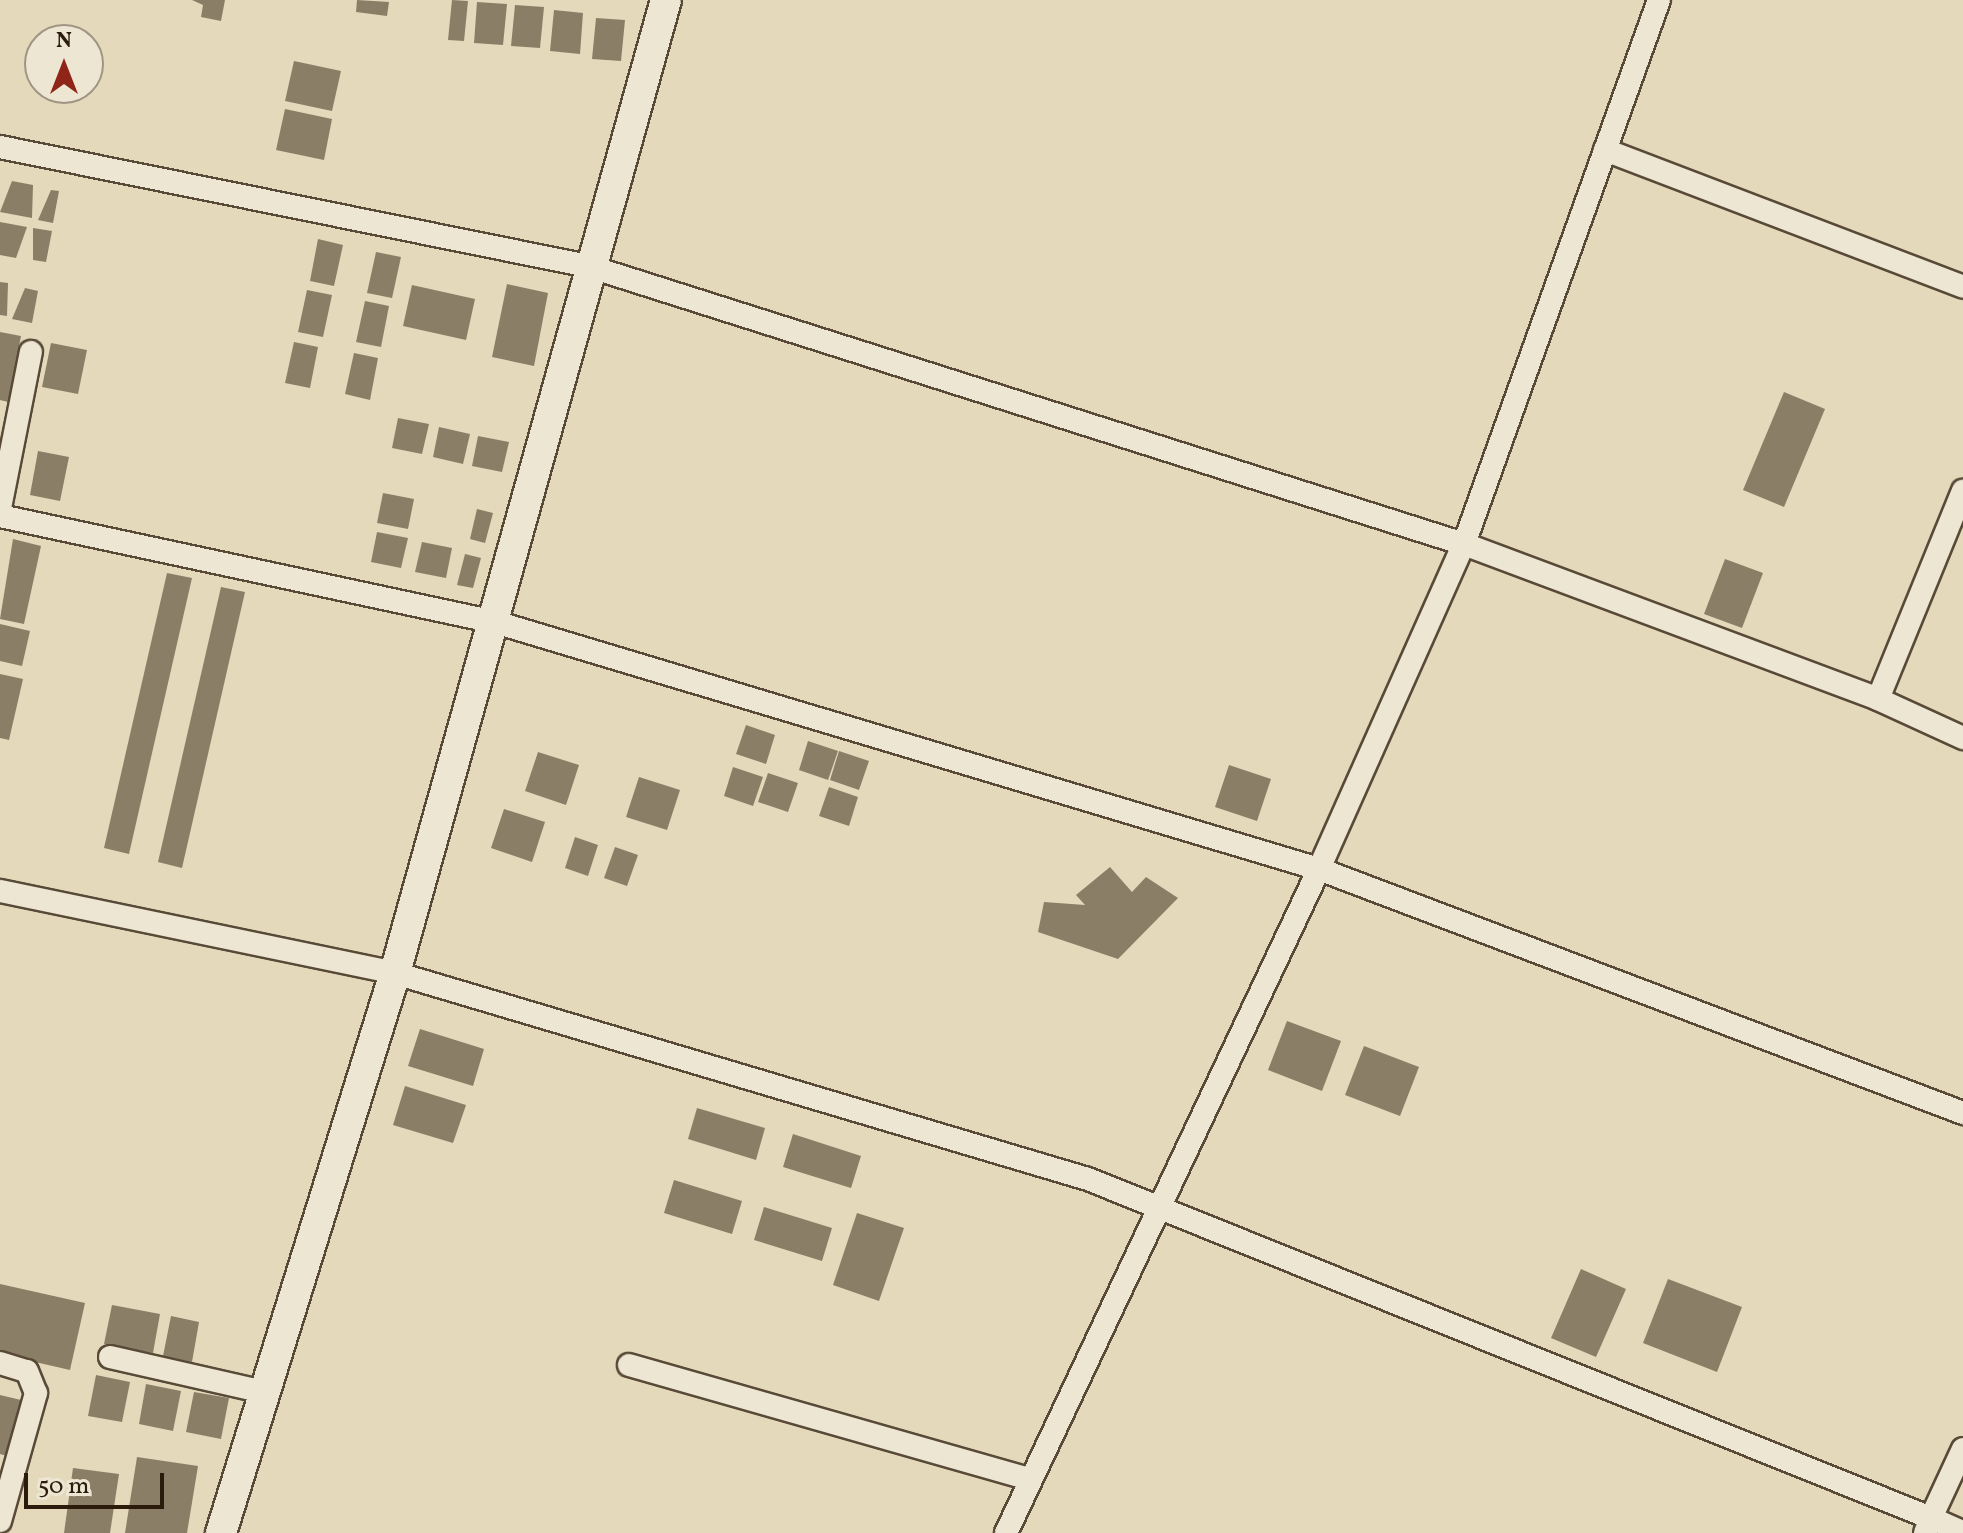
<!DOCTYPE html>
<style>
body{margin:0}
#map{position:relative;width:1963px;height:1533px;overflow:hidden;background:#e4d9bb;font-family:Vollkorn,serif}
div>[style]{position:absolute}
.building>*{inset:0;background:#8b7e67}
.roads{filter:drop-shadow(2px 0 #584a37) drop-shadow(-2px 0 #584a37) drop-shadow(0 2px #584a37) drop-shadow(0 -2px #584a37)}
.street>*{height:22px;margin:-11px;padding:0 11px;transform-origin:11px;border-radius:11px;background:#ede6d3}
.secondary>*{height:30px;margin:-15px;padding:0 15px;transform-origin:15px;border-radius:15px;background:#ede6d3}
span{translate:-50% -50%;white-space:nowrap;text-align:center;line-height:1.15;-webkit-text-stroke:6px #ede6d3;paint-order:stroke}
.north{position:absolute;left:24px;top:24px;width:80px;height:80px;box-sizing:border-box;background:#ede6d3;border:2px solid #9f9583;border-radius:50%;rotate:0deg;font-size:22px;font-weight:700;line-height:32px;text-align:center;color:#2a1b0b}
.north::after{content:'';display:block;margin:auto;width:28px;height:36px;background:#8f2418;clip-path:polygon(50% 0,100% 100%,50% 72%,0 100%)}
.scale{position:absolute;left:24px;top:1473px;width:140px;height:36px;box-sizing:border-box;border:4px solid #2a1b0b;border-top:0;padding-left:10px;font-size:24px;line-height:28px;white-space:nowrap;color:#2a1b0b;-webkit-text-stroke:6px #ede6d3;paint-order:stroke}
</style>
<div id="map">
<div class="building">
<i style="clip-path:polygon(192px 0,225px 0,221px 21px,201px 17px,203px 5px)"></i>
<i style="clip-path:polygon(357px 0,389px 2px,387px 16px,356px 12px)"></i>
<i style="clip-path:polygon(452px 0,468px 1px,464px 41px,448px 40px)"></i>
<i style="clip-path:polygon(477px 2px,507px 4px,503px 45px,474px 43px)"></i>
<i style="clip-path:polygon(515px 5px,544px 7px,540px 48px,511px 46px)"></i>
<i style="clip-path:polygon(554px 10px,583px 13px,580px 54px,550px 51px)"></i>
<i style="clip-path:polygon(596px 18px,625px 20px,621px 61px,592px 59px)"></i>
<i style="clip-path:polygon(294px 61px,341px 71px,332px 111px,285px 101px)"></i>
<i style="clip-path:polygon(285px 109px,332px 119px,324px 160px,276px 150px)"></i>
<i style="clip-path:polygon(12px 181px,33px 185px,32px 218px,0 212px)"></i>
<i style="clip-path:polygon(51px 190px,59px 191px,53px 223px,38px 220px)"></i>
<i style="clip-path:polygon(0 222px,27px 227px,16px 258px,0 255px)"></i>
<i style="clip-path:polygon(33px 228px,52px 231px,46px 262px,33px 260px)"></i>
<i style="clip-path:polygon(318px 239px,343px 245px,334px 286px,310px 281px)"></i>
<i style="clip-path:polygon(376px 252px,401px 257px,392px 298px,367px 293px)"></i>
<i style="clip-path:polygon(0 282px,8px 283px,7px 316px,0 315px)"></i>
<i style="clip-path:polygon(507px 284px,548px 293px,534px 366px,492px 357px)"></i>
<i style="clip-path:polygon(412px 285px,475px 299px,466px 340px,403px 326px)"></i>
<i style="clip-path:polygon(25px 288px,38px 291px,32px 323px,12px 319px)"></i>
<i style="clip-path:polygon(307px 290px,332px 295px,323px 337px,298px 332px)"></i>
<i style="clip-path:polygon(365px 301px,389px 306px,381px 347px,356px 342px)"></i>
<i style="clip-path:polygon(0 332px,21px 336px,8px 402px,0 400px)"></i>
<i style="clip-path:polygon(294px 342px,318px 347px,310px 388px,285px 383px)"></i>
<i style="clip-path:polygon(51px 343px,87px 350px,78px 394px,42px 387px)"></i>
<i style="clip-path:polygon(354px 353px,378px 358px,370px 400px,345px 394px)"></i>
<i style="clip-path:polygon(1784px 392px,1825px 409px,1784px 507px,1743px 490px)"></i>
<i style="clip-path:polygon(398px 418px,429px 424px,422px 454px,392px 448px)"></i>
<i style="clip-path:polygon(439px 427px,470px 434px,463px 464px,433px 457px)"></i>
<i style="clip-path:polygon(478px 436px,509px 442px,502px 472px,472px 466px)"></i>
<i style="clip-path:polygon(38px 451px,69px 457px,60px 501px,30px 495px)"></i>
<i style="clip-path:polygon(383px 493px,414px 499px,408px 529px,377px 523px)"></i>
<i style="clip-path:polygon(477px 509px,493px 513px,485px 543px,470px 539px)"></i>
<i style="clip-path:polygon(377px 532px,408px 538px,401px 568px,371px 562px)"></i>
<i style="clip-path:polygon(13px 539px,41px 546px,24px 624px,0 619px)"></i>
<i style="clip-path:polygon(422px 542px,452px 548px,446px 578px,415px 572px)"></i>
<i style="clip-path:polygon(465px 554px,481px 558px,473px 588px,457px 585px)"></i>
<i style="clip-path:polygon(1725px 559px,1763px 573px,1742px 628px,1704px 614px)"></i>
<i style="clip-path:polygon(167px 573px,192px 578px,129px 854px,104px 848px)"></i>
<i style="clip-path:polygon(221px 587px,245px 592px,182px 868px,158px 862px)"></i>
<i style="clip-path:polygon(0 624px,30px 631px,22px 666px,0 661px)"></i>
<i style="clip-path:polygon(0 674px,23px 679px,9px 740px,0 738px)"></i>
<i style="clip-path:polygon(746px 725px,775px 735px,766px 764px,736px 754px)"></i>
<i style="clip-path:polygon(808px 741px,838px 751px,828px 780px,799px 770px)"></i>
<i style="clip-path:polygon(839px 751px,869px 761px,859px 790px,830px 780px)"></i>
<i style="clip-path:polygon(538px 752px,579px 765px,566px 805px,525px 791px)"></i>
<i style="clip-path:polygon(1229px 765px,1271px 779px,1257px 821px,1215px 807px)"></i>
<i style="clip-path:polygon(733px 767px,763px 777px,753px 806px,724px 796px)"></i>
<i style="clip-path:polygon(768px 773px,798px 783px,788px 812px,758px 802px)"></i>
<i style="clip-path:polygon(639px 777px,680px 790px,667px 830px,626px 817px)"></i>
<i style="clip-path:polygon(829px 787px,858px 797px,849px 826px,819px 816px)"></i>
<i style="clip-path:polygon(504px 809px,545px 822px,532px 862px,491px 848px)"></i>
<i style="clip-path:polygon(575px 837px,598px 845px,588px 876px,565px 868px)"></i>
<i style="clip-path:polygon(615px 847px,638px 855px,627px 886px,604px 878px)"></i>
<i style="clip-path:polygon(1110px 867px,1132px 892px,1146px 877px,1178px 898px,1118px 959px,1038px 932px,1044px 902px,1085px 905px,1076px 895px)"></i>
<i style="clip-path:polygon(1287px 1021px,1341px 1041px,1322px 1091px,1268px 1070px)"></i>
<i style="clip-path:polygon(420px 1029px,484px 1049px,473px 1086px,408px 1066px)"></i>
<i style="clip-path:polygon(1364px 1046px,1419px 1067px,1400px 1116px,1345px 1095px)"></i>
<i style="clip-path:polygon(405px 1086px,466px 1105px,453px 1143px,393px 1125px)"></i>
<i style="clip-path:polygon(697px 1108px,765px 1128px,756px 1160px,688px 1139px)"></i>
<i style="clip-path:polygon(793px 1134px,861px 1156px,851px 1188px,783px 1167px)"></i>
<i style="clip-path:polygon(674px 1180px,742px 1201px,732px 1234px,664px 1213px)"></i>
<i style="clip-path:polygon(764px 1207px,832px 1228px,822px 1261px,754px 1240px)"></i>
<i style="clip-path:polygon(857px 1213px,904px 1228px,879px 1301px,833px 1285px)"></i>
<i style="clip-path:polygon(1581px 1269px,1626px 1289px,1596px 1357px,1551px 1338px)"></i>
<i style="clip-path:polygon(1668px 1279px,1742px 1307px,1717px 1372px,1643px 1343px)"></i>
<i style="clip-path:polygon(0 1284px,85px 1303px,70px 1370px,0 1354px)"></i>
<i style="clip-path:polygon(112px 1305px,160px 1314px,153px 1353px,104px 1344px)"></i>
<i style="clip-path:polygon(171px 1316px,199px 1322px,192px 1362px,163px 1356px)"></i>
<i style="clip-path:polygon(96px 1375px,130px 1382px,122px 1422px,88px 1416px)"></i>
<i style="clip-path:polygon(146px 1384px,181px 1391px,173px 1431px,139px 1424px)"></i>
<i style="clip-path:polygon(194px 1392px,229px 1398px,221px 1439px,186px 1432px)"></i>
<i style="clip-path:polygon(0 1395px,21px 1400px,7px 1456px,0 1454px)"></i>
<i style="clip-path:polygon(137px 1457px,198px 1466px,187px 1533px,125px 1533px)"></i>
<i style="clip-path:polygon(73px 1468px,119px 1474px,110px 1533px,64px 1533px)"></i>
</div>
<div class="roads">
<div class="street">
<i style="left:0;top:147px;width:600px;rotate:11.44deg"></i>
<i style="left:588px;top:266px;width:919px;rotate:17.61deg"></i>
<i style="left:1464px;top:544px;width:578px;rotate:-70.28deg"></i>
<i style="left:1605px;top:150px;width:383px;rotate:20.9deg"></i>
<i style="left:0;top:508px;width:159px;rotate:-78.8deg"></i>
<i style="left:0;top:516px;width:506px;rotate:12.09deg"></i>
<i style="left:495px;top:622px;width:860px;rotate:16.69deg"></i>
<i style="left:1319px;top:869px;width:689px;rotate:20.75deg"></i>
<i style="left:1878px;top:699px;width:225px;rotate:-67.8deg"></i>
<i style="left:0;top:891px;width:403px;rotate:11.7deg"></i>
<i style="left:395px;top:973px;width:723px;rotate:16.56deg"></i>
<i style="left:1088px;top:1179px;width:909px;rotate:21.91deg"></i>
<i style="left:1931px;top:1518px;width:16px;rotate:112deg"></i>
<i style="left:110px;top:1357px;width:158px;rotate:12.8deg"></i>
<i style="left:0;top:1363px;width:28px;rotate:17deg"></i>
<i style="left:27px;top:1371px;width:24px;rotate:68deg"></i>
<i style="left:36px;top:1393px;width:133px;rotate:105.7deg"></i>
<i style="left:629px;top:1365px;width:417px;rotate:15.9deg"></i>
<i style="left:1963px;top:1449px;width:76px;rotate:114.9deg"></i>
<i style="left:1931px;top:1518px;width:35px;rotate:24deg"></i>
<i style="left:1006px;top:1533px;width:734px;rotate:-64.76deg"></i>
<i style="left:1319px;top:869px;width:356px;rotate:-66deg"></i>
<i style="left:1464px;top:544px;width:442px;rotate:20.5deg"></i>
<i style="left:1878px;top:699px;width:94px;rotate:24.6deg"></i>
</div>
<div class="secondary">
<i style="left:221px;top:1533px;width:586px;rotate:-72.74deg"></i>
<i style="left:395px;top:973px;width:1010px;rotate:-74.44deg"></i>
</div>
</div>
<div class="north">N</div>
<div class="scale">50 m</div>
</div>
